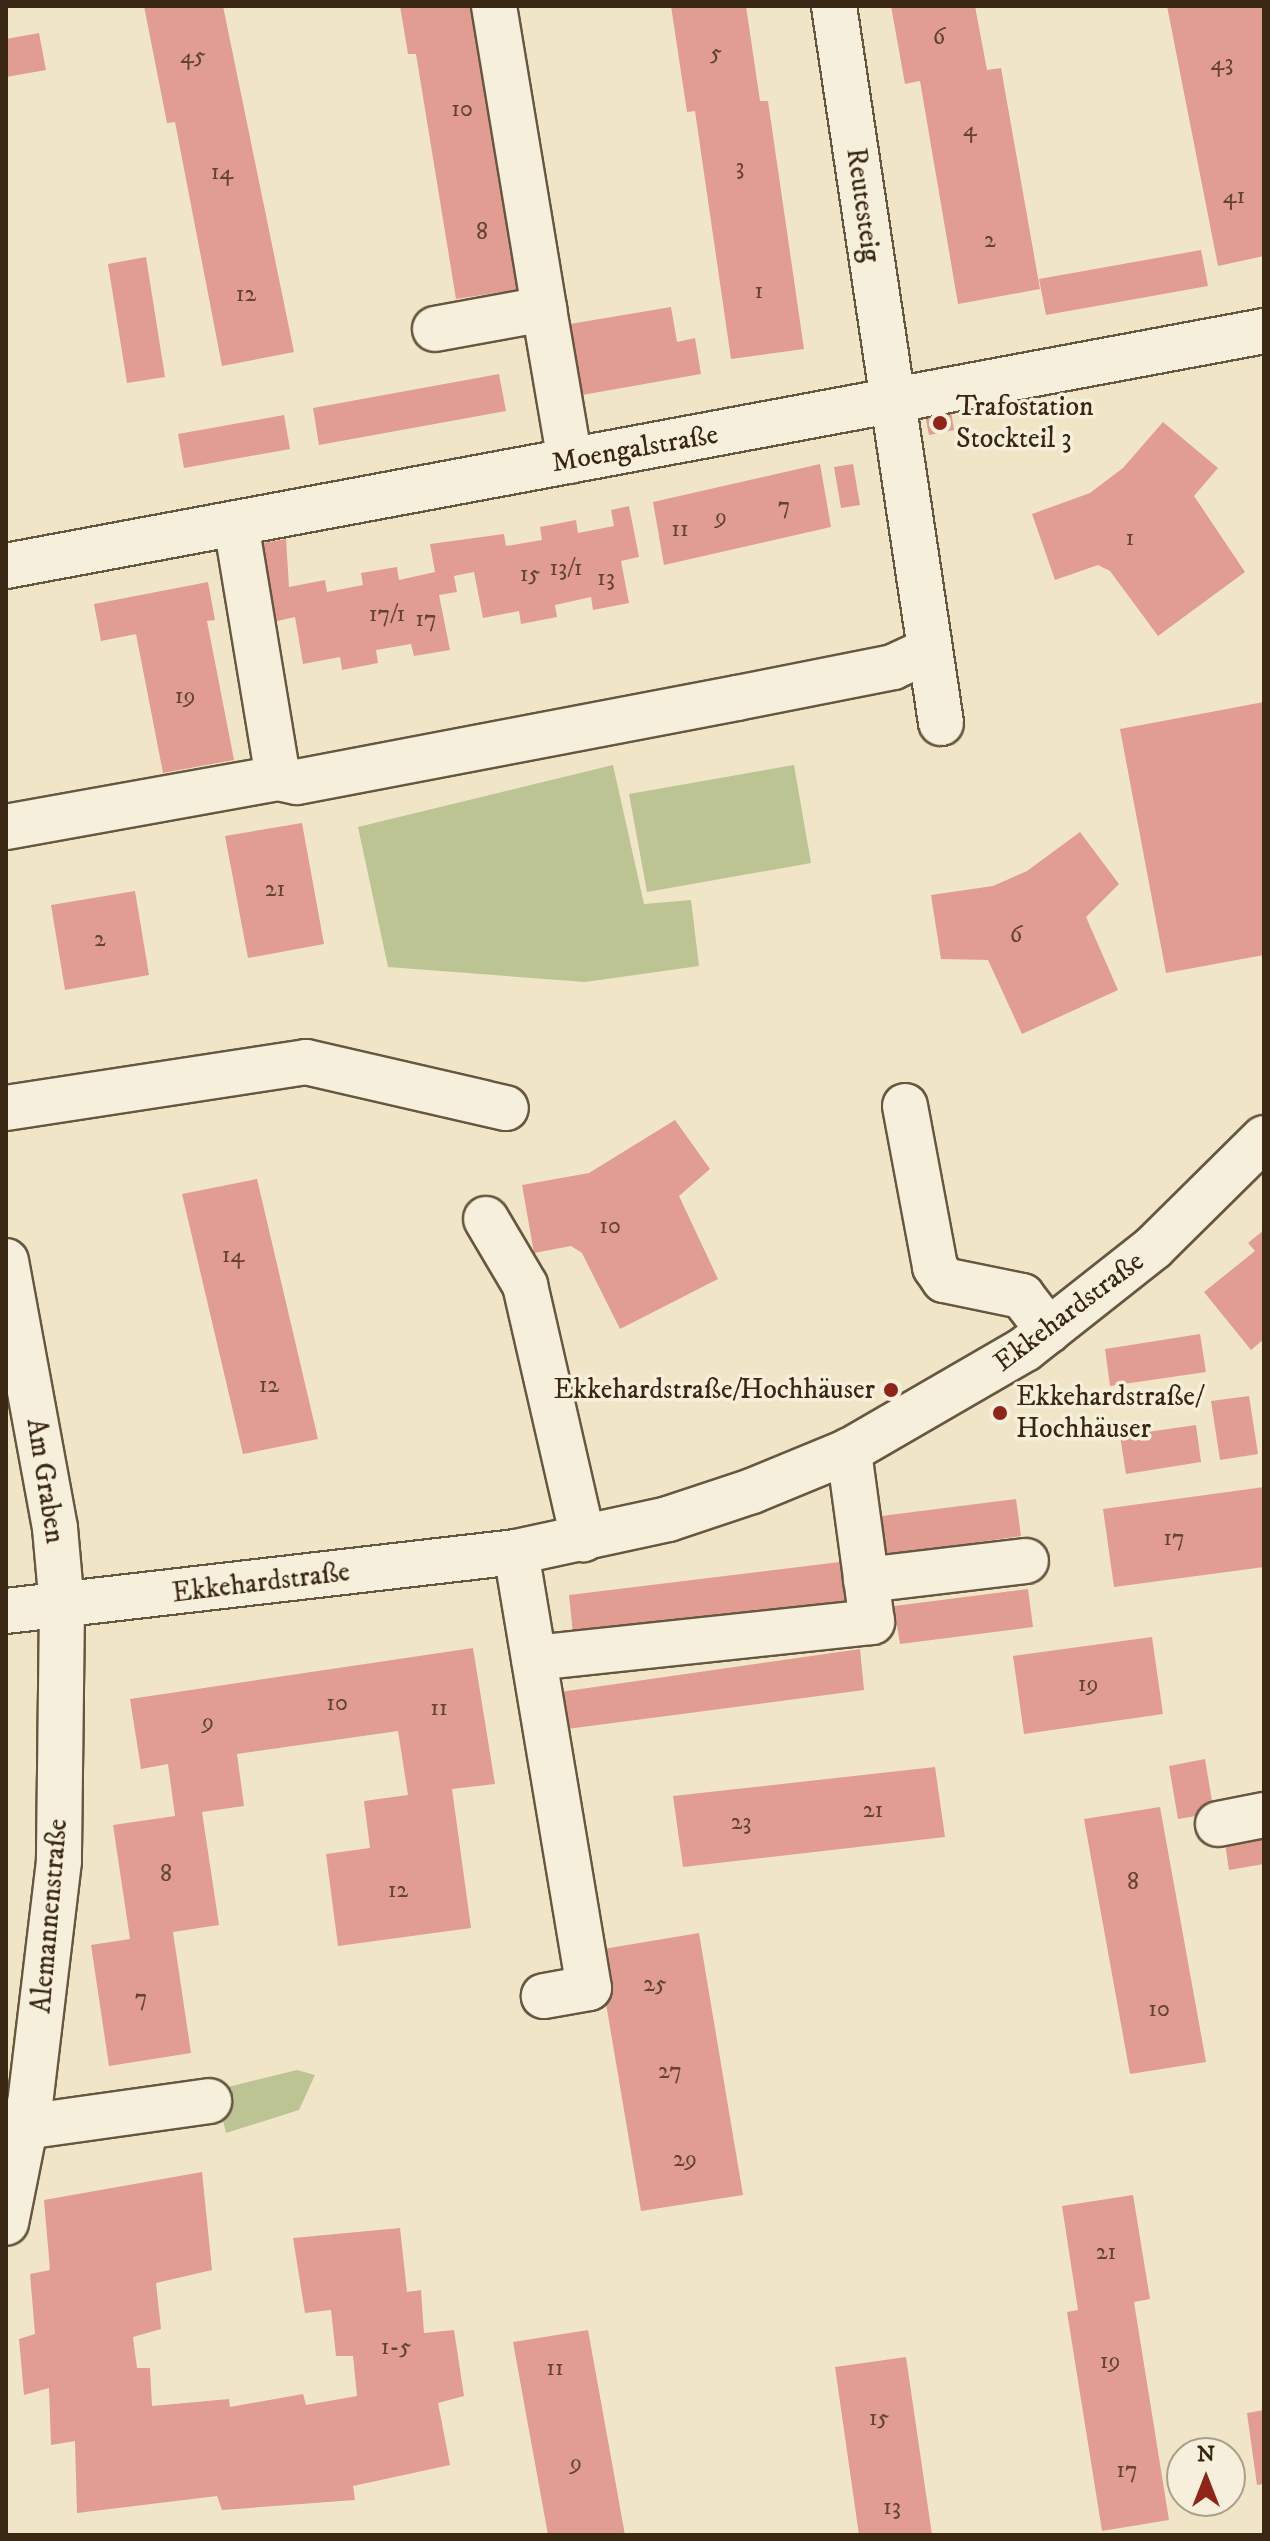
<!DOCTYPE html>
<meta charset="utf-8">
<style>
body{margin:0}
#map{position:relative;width:1270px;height:2541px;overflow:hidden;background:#f0e6c7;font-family:"IM FELL DW Pica",serif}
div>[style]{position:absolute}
.green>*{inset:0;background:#bcc493}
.building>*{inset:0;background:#e19d91}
.roads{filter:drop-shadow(2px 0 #675640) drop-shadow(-2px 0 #675640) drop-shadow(0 2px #675640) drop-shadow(0 -2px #675640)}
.minor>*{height:44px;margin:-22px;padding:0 22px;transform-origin:22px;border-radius:22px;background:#f5efdb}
.dots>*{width:22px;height:22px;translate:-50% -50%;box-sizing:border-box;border:4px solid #f5efdb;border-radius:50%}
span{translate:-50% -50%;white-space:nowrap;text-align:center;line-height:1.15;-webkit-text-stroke:7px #f5efdb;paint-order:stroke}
.number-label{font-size:24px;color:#634432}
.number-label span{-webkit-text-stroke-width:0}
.street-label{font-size:28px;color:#392613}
.poi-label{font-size:28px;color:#392613}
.left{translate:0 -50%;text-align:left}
.right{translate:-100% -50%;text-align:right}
.frame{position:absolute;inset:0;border:8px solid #392613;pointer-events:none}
.north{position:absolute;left:1166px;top:2437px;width:80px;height:80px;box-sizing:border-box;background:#f5efdb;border:2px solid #aa9f8b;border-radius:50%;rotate:0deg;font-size:22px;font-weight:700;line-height:32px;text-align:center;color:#392613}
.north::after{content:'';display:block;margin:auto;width:28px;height:36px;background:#8f2418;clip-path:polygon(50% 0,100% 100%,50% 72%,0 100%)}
</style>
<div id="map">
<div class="green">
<i style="clip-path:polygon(613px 765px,644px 904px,691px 900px,699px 966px,585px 982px,388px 967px,358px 827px)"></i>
<i style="clip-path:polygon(794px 765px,811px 863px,647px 892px,629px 794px)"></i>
<i style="clip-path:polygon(297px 2070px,315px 2075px,299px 2110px,226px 2133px,216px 2090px)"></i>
</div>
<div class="building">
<i style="clip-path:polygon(144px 6px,223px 6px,294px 352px,222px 366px,175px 122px,167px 123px)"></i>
<i style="clip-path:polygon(400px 6px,470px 6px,476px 44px,487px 41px,528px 288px,456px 299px,416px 54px,408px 54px)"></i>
<i style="clip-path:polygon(671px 6px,746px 6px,760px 101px,768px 101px,804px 349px,731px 359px,695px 111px,687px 112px)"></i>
<i style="clip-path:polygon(891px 6px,975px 6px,987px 70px,1001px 68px,1040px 289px,958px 304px,920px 81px,905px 84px)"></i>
<i style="clip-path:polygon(1167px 6px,1264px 6px,1264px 256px,1218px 266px)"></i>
<i style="clip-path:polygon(39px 33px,46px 70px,6px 77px,6px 39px)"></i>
<i style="clip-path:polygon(1201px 250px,1208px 286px,1046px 315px,1039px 279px)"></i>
<i style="clip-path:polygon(146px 257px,165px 377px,127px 383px,108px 264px)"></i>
<i style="clip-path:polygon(671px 307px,677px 342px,695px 338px,701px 374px,571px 397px,558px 326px)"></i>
<i style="clip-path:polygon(499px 374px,506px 411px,319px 445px,313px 408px)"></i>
<i style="clip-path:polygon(951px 411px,954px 430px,929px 435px,925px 415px)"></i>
<i style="clip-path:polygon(284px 415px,290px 449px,184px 468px,178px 434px)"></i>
<i style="clip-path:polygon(1163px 422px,1218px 468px,1194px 496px,1245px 572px,1158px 636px,1110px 571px,1098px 565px,1055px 580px,1032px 514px,1090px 493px,1123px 468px)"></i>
<i style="clip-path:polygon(820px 464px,831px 527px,664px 565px,653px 502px)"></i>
<i style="clip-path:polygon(853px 464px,860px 505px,841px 508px,834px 467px)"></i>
<i style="clip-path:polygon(629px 506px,639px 557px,621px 561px,629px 603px,593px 610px,591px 597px,555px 605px,557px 617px,521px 624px,519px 611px,483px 618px,474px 572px,454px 576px,457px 592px,439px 595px,450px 650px,414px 656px,411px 644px,376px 650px,378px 663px,342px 670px,340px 657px,303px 664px,295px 617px,273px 622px,258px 544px,286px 539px,289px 587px,325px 580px,327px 592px,363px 585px,361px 573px,397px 567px,399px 580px,435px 572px,430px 544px,504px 534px,506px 546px,542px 540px,540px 527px,576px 520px,578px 533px,614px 526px,611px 510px)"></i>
<i style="clip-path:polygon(208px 582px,215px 620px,207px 621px,234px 760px,163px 773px,136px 634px,101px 641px,94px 604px)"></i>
<i style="clip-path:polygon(1264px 702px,1264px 955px,1166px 973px,1120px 729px)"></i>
<i style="clip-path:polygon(302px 823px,324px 944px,248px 958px,225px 836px)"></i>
<i style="clip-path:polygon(1080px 832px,1119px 884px,1086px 917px,1118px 990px,1022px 1034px,988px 960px,941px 959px,931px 895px,993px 886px,1027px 871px)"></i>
<i style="clip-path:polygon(135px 891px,149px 975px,65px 990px,51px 905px)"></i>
<i style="clip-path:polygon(675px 1120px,710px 1169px,679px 1196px,718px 1279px,620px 1329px,582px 1253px,571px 1246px,534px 1253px,522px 1185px,589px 1173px)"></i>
<i style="clip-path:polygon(257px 1179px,318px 1439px,243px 1454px,182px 1194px)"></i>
<i style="clip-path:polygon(1264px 1230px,1264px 1339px,1251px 1350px,1204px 1292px,1255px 1251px,1248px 1243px)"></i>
<i style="clip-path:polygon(1200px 1334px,1206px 1372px,1110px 1386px,1105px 1349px)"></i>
<i style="clip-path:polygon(1249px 1396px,1258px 1454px,1220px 1460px,1211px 1401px)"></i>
<i style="clip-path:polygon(1196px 1425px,1201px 1462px,1126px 1474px,1120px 1436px)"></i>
<i style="clip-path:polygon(1264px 1487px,1264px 1567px,1114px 1587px,1103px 1509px)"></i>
<i style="clip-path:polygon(1016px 1499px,1021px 1536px,887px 1555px,881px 1516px)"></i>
<i style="clip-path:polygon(848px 1561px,852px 1600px,573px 1634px,569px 1595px)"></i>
<i style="clip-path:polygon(1028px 1589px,1033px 1627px,900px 1644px,894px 1606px)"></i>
<i style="clip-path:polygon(1152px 1637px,1163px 1714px,1024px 1734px,1013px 1656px)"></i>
<i style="clip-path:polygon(473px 1648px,495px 1784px,452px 1789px,471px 1928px,338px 1946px,326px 1854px,370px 1848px,364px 1801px,408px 1795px,398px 1731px,237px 1754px,244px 1806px,202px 1812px,219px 1925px,173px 1932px,191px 2053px,109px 2066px,91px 1945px,130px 1939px,113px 1825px,175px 1816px,168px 1764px,141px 1769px,130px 1699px)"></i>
<i style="clip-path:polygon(860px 1649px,864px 1690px,567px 1729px,553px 1693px)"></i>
<i style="clip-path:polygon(1205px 1759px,1214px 1813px,1178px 1819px,1169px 1766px)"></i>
<i style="clip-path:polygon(935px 1767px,945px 1837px,683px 1867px,673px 1796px)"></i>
<i style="clip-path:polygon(1160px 1807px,1206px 2062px,1130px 2074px,1084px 1819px)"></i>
<i style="clip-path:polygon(1264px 1830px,1264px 1864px,1229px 1870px,1224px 1837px)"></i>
<i style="clip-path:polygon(699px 1933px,743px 2195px,641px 2211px,597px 1950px)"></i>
<i style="clip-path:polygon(202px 2172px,212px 2270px,156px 2283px,161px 2329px,133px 2337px,137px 2368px,150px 2368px,152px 2406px,229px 2399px,230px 2407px,303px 2394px,306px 2405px,357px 2396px,353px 2356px,336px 2356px,331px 2310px,305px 2313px,293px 2238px,400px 2228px,407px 2292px,421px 2290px,424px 2333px,454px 2330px,464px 2396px,438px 2403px,450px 2465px,353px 2486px,355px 2500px,222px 2510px,217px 2496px,77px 2513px,75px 2441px,51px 2445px,49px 2388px,24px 2395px,19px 2339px,35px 2334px,30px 2274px,50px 2270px,44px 2200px)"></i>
<i style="clip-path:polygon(1133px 2195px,1150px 2299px,1134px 2302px,1169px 2520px,1102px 2531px,1067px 2312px,1078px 2310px,1062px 2206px)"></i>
<i style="clip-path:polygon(588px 2330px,625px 2535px,548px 2535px,513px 2342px)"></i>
<i style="clip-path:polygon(906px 2357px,932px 2535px,859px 2535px,835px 2367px)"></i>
<i style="clip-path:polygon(1264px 2410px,1264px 2484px,1257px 2485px,1247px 2413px)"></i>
</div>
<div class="roads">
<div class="minor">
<i style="left:494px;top:6px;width:307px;rotate:80.6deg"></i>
<i style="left:834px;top:6px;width:725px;rotate:81.51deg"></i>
<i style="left:435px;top:329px;width:111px;rotate:-10.4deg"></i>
<i style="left:544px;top:309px;width:154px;rotate:80.3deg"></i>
<i style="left:236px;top:524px;width:257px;rotate:80.6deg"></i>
<i style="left:6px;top:566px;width:1280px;rotate:-10.58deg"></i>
<i style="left:6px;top:827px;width:276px;rotate:-10.2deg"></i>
<i style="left:278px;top:778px;width:19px;rotate:12deg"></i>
<i style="left:297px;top:782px;width:448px;rotate:-10.8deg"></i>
<i style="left:737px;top:698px;width:159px;rotate:-11.2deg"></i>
<i style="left:893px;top:667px;width:40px;rotate:-25deg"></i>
<i style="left:905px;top:1106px;width:164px;rotate:79.4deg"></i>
<i style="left:935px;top:1267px;width:16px;rotate:55deg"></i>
<i style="left:944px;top:1280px;width:80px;rotate:11.6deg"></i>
<i style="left:1022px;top:1296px;width:44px;rotate:52.4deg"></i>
<i style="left:6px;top:1108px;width:304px;rotate:-8.7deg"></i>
<i style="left:306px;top:1062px;width:205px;rotate:13deg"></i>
<i style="left:486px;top:1219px;width:77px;rotate:59.4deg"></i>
<i style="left:525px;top:1285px;width:261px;rotate:77.1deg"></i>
<i style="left:6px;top:1261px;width:271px;rotate:79.6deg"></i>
<i style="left:55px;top:1528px;width:79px;rotate:84.9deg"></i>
<i style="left:62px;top:1607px;width:254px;rotate:90.7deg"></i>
<i style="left:59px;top:1861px;width:244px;rotate:96.8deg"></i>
<i style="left:30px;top:2103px;width:122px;rotate:101.3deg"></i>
<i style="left:516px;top:1552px;width:442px;rotate:80.5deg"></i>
<i style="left:589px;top:1988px;width:46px;rotate:169.9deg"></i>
<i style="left:866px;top:1580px;width:161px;rotate:-6.8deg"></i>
<i style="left:6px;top:1611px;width:513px;rotate:-6.6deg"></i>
<i style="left:516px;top:1552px;width:156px;rotate:-12.2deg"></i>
<i style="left:668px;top:1519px;width:89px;rotate:-18.4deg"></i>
<i style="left:752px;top:1491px;width:105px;rotate:-22.4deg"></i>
<i style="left:849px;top:1451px;width:203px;rotate:-30.1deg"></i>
<i style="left:1025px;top:1349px;width:164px;rotate:-38.3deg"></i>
<i style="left:1154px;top:1247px;width:155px;rotate:-44.7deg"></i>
<i style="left:534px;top:1658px;width:340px;rotate:-6.1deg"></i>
<i style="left:872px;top:1622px;width:173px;rotate:-97.7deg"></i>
<i style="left:1218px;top:1824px;width:47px;rotate:-11.1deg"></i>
<i style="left:25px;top:2127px;width:186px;rotate:-8deg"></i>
</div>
</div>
<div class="dots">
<i style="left:940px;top:423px;background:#8f2418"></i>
<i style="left:891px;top:1390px;background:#8f2418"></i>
<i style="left:1000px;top:1413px;background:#8f2418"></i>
</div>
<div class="number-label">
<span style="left:939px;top:38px">6</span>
<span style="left:716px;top:54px">5</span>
<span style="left:193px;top:57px">45</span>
<span style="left:1222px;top:64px">43</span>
<span style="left:462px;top:110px">10</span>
<span style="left:970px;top:130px">4</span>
<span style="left:740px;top:168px">3</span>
<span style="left:222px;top:173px">14</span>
<span style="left:1234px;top:197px">41</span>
<span style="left:482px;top:233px">8</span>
<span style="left:990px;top:241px">2</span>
<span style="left:759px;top:292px">1</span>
<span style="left:246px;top:295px">12</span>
<span style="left:784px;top:507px">7</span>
<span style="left:721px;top:518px">9</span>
<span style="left:680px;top:530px">11</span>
<span style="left:1130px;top:539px">1</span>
<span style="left:566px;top:569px">13/1</span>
<span style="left:530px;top:575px">15</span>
<span style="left:606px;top:579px">13</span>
<span style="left:387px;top:615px">17/1</span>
<span style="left:426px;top:620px">17</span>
<span style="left:185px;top:697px">19</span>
<span style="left:275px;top:890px">21</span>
<span style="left:1016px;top:936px">6</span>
<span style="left:100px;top:940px">2</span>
<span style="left:610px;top:1227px">10</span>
<span style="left:233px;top:1256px">14</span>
<span style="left:269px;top:1386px">12</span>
<span style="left:1174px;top:1539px">17</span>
<span style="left:1088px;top:1685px">19</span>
<span style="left:337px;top:1704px">10</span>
<span style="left:439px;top:1709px">11</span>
<span style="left:208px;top:1723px">9</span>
<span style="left:873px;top:1811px">21</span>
<span style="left:741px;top:1823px">23</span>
<span style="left:166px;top:1875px">8</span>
<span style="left:1133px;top:1883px">8</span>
<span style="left:398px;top:1891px">12</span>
<span style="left:655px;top:1985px">25</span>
<span style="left:141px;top:1999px">7</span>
<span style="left:1159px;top:2010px">10</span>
<span style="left:670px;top:2072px">27</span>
<span style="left:685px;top:2160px">29</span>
<span style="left:1106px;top:2253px">21</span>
<span style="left:396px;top:2348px">1-5</span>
<span style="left:1110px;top:2362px">19</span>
<span style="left:555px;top:2369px">11</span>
<span style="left:879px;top:2419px">15</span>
<span style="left:576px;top:2464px">9</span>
<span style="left:1127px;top:2471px">17</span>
<span style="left:892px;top:2508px">13</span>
</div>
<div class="street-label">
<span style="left:863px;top:205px;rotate:82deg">Reutesteig</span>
<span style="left:635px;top:449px;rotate:-10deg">Moengalstraße</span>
<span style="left:1069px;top:1312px;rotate:-37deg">Ekkehardstraße</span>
<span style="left:45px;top:1481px;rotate:81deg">Am Graben</span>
<span style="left:261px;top:1583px;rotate:-7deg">Ekkehardstraße</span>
<span style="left:50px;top:1916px;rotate:-85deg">Alemannenstraße</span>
</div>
<div class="poi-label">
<span class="left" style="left:956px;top:423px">Trafostation<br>Stockteil 3</span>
<span class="right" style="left:875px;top:1390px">Ekkehardstraße/Hochhäuser</span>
<span class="left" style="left:1016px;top:1413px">Ekkehardstraße/<br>Hochhäuser</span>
</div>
<div class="frame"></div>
<div class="north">N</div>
</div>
